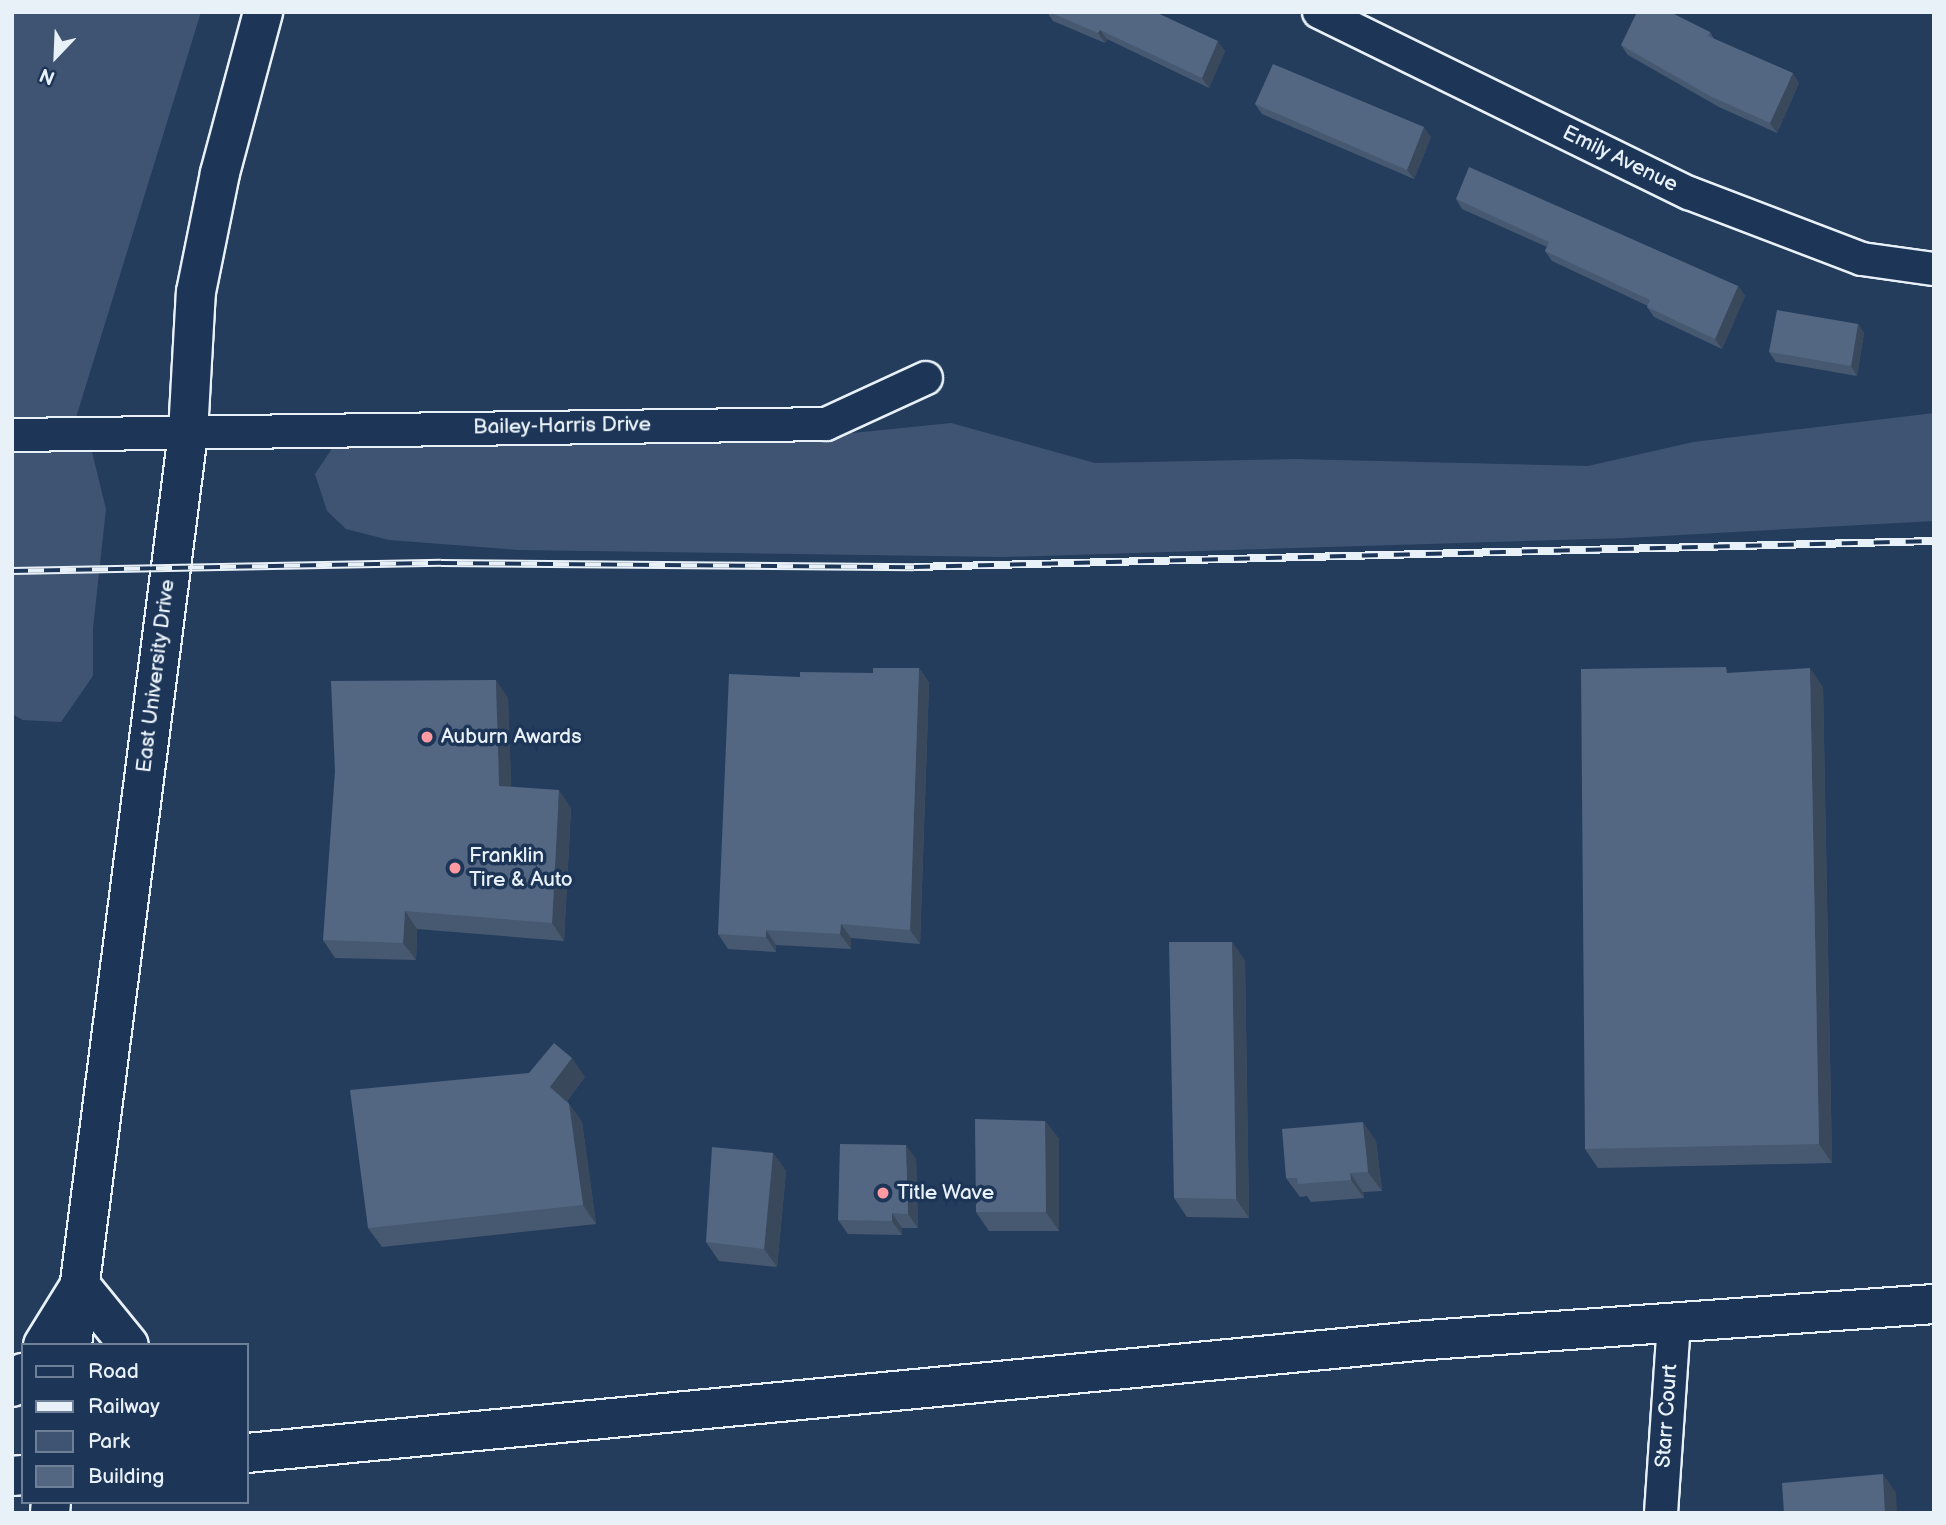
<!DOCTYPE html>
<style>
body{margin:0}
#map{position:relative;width:1946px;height:1525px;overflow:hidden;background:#253d5d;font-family:"Balsamiq Sans",sans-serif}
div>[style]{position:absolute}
.green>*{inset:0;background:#3e5472}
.roads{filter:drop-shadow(2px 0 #e8f1f8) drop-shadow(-2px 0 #e8f1f8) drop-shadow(0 2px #e8f1f8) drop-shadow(0 -2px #e8f1f8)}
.minor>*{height:32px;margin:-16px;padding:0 16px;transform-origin:16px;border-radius:16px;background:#1d3557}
.secondary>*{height:38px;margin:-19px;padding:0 19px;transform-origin:19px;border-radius:19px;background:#1d3557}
.primary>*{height:38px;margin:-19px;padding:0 19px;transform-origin:19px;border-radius:19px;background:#1d3557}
.rail>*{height:8px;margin-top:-4px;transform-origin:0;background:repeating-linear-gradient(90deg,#1d3557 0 16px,#e8f1f8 0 32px);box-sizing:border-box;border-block:2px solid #e8f1f8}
.wall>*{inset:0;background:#475970}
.shaded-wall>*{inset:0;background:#3a485b}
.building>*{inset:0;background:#536782}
.dots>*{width:19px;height:19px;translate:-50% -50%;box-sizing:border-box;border:4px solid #1d3557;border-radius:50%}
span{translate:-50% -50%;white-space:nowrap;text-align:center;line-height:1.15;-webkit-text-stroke:7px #1d3557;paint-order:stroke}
.street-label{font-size:21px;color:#e8f1f8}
.poi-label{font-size:21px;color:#e8f1f8}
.left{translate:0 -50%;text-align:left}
.frame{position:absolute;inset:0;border:14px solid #e8f1f8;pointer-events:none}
.legend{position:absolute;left:21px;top:1343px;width:228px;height:161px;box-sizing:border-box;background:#1d3557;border:2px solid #6e8097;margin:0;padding:9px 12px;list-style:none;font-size:21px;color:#e8f1f8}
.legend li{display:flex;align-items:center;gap:14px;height:35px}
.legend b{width:35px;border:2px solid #6e8097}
.north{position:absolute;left:21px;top:21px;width:70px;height:70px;-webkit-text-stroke:5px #1d3557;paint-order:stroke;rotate:203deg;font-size:19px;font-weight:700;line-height:28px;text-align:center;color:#e8f1f8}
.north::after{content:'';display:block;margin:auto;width:24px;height:32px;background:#e8f1f8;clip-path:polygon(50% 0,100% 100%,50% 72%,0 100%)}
</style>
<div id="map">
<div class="green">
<i style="clip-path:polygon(12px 12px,201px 12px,66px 450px,92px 452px,106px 509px,93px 628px,93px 676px,61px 722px,23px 720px,12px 714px)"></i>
<i style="clip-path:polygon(1934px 413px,1934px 521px,1626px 538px,1004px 557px,519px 550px,389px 540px,346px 529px,327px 511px,315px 474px,335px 444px,853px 433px,951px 423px,1095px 463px,1295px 459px,1588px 466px,1693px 442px)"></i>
</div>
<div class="roads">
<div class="minor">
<i style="left:1319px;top:12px;width:412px;rotate:26.1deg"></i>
<i style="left:1689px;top:193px;width:185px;rotate:20.9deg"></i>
<i style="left:1862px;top:259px;width:73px;rotate:7.9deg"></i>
<i style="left:12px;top:435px;width:814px;rotate:-0.77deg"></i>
<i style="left:826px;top:424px;width:110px;rotate:-24.7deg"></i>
<i style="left:1661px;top:1513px;width:193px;rotate:-86.1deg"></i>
</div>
<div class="secondary">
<i style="left:72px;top:1345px;width:919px;rotate:-82.75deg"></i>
<i style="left:188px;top:433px;width:141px;rotate:-86.8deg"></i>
<i style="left:196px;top:292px;width:121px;rotate:-78.6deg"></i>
<i style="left:220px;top:173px;width:167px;rotate:-75deg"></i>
</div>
<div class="primary">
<i style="left:43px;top:1345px;width:70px;rotate:-58.3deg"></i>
<i style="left:80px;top:1285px;width:77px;rotate:50.8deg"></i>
<i style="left:12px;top:1387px;width:18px;rotate:-52deg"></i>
<i style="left:247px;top:1453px;width:1186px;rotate:-5.47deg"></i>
<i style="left:1428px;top:1340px;width:507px;rotate:-4.07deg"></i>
<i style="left:12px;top:1476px;width:11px;rotate:-5deg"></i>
<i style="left:50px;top:1513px;width:11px;rotate:-85deg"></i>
</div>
</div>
<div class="rail">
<i style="left:12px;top:571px;width:429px;rotate:-1.1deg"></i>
<i style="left:441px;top:563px;width:473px;rotate:0.5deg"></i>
<i style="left:914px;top:567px;width:1020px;rotate:-1.46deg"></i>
</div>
<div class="wall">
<i style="clip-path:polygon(1047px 12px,1155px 12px,1225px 51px,1209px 88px,1107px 39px,1105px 43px,1053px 21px)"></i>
<i style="clip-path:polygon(1710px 32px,1714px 39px,1799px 83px,1777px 133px,1719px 107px,1628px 55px,1621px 45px)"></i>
<i style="clip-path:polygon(1255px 104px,1431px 137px,1414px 179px,1262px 114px)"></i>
<i style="clip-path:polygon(1456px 199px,1738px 286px,1745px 296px,1722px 349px,1654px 317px,1647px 307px,1648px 306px,1552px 261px,1545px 251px,1547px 247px,1462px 209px)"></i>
<i style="clip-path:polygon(1858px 324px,1864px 333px,1857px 376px,1776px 362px,1769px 352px)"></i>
<i style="clip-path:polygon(919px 668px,929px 683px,920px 944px,851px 938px,851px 949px,776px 945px,776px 952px,728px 949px,718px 934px,800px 677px,873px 673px)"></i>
<i style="clip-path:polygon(1731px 673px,1823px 687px,1832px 1163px,1598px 1168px,1585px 1149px)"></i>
<i style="clip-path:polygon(508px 698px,511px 787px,571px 808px,564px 941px,417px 929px,416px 960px,335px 958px,323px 940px)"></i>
<i style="clip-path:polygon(1232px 942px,1245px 961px,1249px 1218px,1187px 1217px,1174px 1198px)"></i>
<i style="clip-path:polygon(585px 1077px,567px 1101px,582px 1122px,596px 1224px,382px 1247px,368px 1228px)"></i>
<i style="clip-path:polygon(1045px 1121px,1059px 1139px,1059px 1231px,989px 1231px,976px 1212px)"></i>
<i style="clip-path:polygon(1376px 1141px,1382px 1191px,1363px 1192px,1364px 1198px,1311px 1202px,1307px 1196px,1300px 1197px,1286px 1178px)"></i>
<i style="clip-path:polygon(773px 1153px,786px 1171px,777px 1267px,719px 1261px,706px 1242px)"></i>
<i style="clip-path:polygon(916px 1159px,918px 1228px,902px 1228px,902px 1235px,848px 1234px,838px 1220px)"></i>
</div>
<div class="shaded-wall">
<i style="clip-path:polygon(1100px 30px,1107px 39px,1105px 43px,1098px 33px)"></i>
<i style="clip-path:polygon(1218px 41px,1225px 51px,1209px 88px,1202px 78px)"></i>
<i style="clip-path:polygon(1793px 73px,1799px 83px,1777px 133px,1770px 123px)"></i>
<i style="clip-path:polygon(1424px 127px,1431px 137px,1414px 179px,1407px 170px)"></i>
<i style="clip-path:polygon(1738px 286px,1745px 296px,1722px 349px,1715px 339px)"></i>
<i style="clip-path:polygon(1858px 324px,1864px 333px,1857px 376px,1851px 366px)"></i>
<i style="clip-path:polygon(919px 668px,929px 683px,920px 944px,910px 930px)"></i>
<i style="clip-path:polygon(1810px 668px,1823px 687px,1832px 1163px,1819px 1144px)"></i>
<i style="clip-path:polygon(496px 680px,508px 698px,512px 804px,499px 786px)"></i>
<i style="clip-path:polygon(559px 790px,571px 808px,564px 941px,552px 923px)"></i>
<i style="clip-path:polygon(405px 911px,417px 929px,416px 960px,403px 943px)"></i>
<i style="clip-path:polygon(841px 924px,851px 938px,851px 949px,840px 934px)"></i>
<i style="clip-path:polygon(766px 930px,776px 945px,776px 952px,766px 937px)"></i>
<i style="clip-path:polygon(1232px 942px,1245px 961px,1249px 1218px,1236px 1199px)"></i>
<i style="clip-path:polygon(572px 1058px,585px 1077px,563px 1106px,550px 1087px)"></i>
<i style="clip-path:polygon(569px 1104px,582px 1122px,596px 1224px,583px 1205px)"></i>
<i style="clip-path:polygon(1045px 1121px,1059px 1139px,1059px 1231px,1046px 1212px)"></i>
<i style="clip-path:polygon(1363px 1122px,1376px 1141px,1382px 1191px,1368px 1172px)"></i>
<i style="clip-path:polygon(906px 1145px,916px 1159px,918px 1228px,908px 1214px)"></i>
<i style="clip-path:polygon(773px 1153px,786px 1171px,777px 1267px,764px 1249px)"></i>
<i style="clip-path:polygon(1350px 1173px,1363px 1192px,1364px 1198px,1351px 1180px)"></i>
<i style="clip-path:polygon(892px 1213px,902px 1228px,902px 1235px,892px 1221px)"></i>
<i style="clip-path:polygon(1883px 1474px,1896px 1493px,1897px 1513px,1885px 1513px)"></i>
</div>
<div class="building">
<i style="clip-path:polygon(1049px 12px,1155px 12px,1218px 41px,1202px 78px,1100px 30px,1098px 33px)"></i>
<i style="clip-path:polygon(1637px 12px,1670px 12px,1710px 32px,1708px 36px,1793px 73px,1770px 123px,1712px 97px,1621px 45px)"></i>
<i style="clip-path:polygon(1273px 64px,1424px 127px,1407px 170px,1255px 104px)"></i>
<i style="clip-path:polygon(1469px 167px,1738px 286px,1715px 339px,1647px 307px,1650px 300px,1545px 251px,1549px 242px,1456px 199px)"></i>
<i style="clip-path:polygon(1777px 310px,1858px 324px,1851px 366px,1769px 352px)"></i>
<i style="clip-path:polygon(1726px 667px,1727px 673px,1810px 668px,1819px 1144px,1585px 1149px,1581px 669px)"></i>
<i style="clip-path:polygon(873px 668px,919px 668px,910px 930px,841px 924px,840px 934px,766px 930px,766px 937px,718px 934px,729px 674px,800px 677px,800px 672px,873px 673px)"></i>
<i style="clip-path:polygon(496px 680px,499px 786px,559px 790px,552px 923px,405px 911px,403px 943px,323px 940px,335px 771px,331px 681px)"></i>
<i style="clip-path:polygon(1169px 942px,1232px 942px,1236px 1199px,1174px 1198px)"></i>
<i style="clip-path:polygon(554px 1043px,572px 1058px,550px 1087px,569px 1104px,583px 1205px,368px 1228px,350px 1090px,529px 1073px)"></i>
<i style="clip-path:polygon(975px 1119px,1045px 1121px,1046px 1212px,976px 1212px)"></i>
<i style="clip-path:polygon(1363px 1122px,1368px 1172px,1350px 1173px,1351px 1180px,1298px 1184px,1297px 1178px,1286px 1178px,1282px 1129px)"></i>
<i style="clip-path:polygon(840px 1144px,906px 1145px,908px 1214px,892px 1213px,892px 1221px,838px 1220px)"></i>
<i style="clip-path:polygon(712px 1147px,773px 1153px,764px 1249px,706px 1242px)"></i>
<i style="clip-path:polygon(1883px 1474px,1885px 1513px,1784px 1513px,1782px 1483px)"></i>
</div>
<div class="dots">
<i style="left:427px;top:737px;background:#ff9aa2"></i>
<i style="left:455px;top:868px;background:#ff9aa2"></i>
<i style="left:883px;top:1193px;background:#ff9aa2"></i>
</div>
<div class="street-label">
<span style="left:1620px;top:159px;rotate:26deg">Emily Avenue</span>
<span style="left:562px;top:426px;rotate:-1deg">Bailey-Harris Drive</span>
<span style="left:156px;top:676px;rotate:-83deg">East University Drive</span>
<span style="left:1667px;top:1416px;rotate:-86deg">Starr Court</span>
</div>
<div class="poi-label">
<span class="left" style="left:441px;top:737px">Auburn Awards</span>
<span class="left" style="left:469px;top:868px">Franklin<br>Tire &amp; Auto</span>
<span class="left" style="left:897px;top:1193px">Title Wave</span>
</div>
<div class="frame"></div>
<ul class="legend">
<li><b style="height:9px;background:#1d3557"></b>Road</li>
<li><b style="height:9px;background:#e8f1f8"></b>Railway</li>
<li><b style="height:19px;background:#3e5472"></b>Park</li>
<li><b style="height:19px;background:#536782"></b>Building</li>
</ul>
<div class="north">N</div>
</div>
